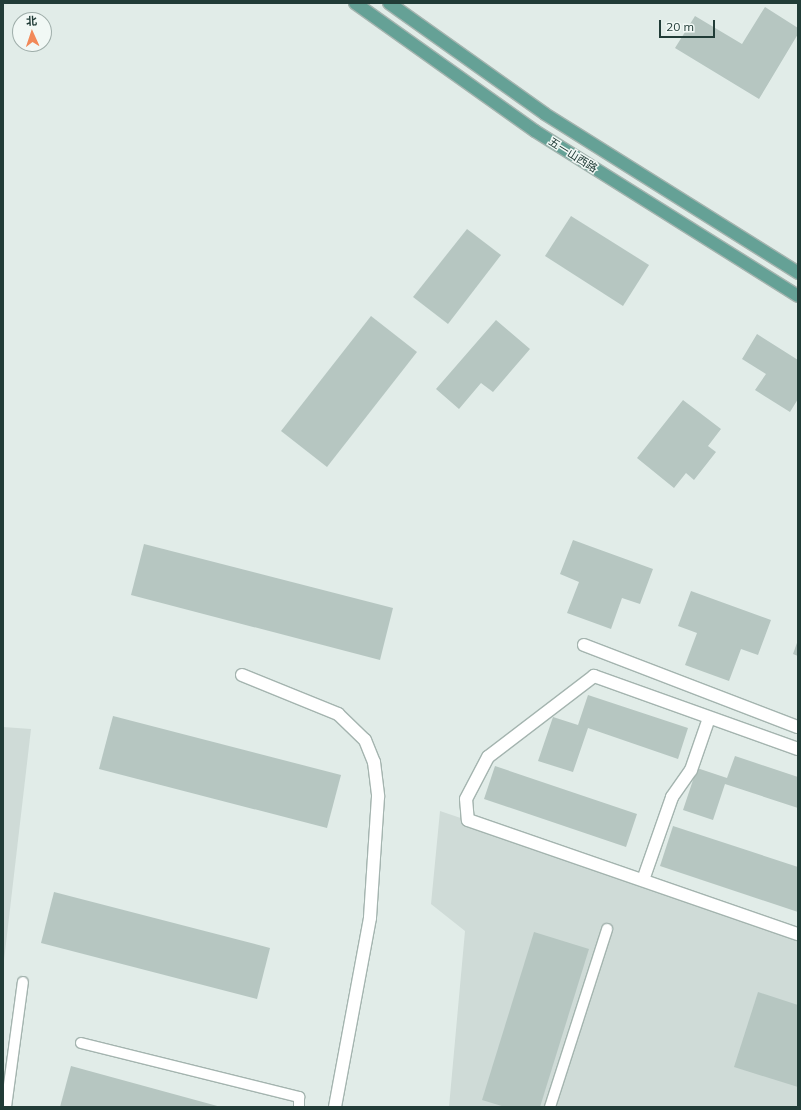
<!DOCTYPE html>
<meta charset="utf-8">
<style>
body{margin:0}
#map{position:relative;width:801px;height:1110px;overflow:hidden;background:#e1ece8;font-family:Mulish,"Noto Sans SC",sans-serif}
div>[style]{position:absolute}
.built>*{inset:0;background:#cfdbd7}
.building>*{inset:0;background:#b6c6c1}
.roads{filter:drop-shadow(1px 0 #a4b4af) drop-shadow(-1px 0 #a4b4af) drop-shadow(0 1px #a4b4af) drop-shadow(0 -1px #a4b4af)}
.service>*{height:10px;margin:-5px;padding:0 5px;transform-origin:5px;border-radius:5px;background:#fff}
.minor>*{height:12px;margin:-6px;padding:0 6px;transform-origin:6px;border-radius:6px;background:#fff}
.primary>*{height:12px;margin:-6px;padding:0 6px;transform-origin:6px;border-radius:6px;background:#65a196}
span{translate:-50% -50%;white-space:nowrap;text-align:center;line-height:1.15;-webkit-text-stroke:3px #f1f8f5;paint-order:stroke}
.street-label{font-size:11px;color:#213c37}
.frame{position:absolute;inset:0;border:4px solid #213c37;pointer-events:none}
.north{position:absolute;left:12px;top:12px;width:40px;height:40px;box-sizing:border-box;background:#f1f8f5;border:1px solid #9eada9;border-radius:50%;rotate:357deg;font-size:11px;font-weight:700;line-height:16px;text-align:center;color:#213c37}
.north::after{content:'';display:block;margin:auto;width:14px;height:18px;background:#f28959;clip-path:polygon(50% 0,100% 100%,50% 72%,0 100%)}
.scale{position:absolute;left:659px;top:20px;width:56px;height:18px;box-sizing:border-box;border:2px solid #213c37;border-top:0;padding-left:5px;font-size:12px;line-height:14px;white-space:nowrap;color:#213c37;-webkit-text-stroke:3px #f1f8f5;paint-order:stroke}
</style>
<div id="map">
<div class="built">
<i style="clip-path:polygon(3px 727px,31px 729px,3px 969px)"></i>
<i style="clip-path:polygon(440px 811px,798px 933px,798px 1107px,449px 1107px,465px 931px,431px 904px)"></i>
</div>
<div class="building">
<i style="clip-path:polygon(765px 7px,798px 28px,798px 34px,759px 99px,675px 48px,695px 16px,742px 44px)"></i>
<i style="clip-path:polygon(571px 216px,649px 265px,623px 306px,545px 256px)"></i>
<i style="clip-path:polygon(467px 229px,501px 255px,448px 324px,413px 297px)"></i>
<i style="clip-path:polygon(371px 316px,417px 352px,327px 467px,281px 431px)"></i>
<i style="clip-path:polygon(496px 320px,530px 349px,493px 392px,481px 383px,459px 409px,436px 389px)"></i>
<i style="clip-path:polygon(757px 334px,798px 360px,798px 399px,790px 412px,755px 390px,766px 374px,742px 359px)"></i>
<i style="clip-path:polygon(683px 400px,721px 429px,708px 446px,716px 452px,694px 480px,686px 473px,674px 488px,637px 458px)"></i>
<i style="clip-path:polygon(573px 540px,653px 569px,640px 604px,622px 598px,611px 629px,567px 613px,579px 582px,560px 574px)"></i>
<i style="clip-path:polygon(144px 544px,393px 608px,380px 660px,131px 595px)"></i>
<i style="clip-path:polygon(691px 591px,771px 620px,758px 655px,741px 649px,729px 681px,685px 665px,697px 633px,678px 626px)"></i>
<i style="clip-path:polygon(798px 640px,798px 656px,793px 654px)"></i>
<i style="clip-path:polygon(588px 695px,688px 728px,678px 759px,588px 728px,573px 772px,538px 761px,553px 717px,578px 725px)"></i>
<i style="clip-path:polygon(113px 716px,341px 775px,327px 828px,99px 769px)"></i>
<i style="clip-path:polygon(735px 756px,798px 777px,798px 808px,725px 784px,713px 820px,683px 810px,697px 768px,727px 778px)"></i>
<i style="clip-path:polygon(495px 766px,637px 814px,626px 847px,484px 799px)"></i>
<i style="clip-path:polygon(673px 826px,798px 867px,798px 912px,660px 866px)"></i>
<i style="clip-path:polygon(54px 892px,270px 948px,257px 999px,41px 943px)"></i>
<i style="clip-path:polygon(534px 932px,589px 949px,540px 1107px,505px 1107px,482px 1100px)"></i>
<i style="clip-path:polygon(758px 992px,798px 1005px,798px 1087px,734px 1067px)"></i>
<i style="clip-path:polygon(71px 1066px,221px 1107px,60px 1107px)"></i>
</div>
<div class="roads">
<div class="service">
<i style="left:81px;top:1043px;width:225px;rotate:13.9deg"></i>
<i style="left:299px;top:1097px;width:10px;rotate:90deg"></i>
<i style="left:6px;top:1107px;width:126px;rotate:-82.3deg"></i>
<i style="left:550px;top:1107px;width:187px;rotate:-72.2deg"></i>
</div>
<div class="minor">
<i style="left:584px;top:645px;width:229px;rotate:21deg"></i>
<i style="left:242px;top:675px;width:104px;rotate:22.1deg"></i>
<i style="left:338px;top:714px;width:37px;rotate:44deg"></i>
<i style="left:365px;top:740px;width:24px;rotate:68deg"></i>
<i style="left:374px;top:762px;width:35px;rotate:83deg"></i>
<i style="left:378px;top:797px;width:121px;rotate:93.8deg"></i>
<i style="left:370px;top:918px;width:192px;rotate:100.5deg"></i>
<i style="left:798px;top:749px;width:217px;rotate:-160.3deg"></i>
<i style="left:594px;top:676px;width:133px;rotate:142.6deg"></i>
<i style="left:488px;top:757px;width:47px;rotate:117.6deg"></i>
<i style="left:466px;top:799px;width:21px;rotate:85deg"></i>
<i style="left:468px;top:820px;width:349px;rotate:19.1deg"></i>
<i style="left:643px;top:880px;width:88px;rotate:-70.7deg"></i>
<i style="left:672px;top:797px;width:33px;rotate:-55deg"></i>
<i style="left:691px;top:770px;width:55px;rotate:-70.9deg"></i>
</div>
<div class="primary">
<i style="left:355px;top:3px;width:221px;rotate:35.4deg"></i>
<i style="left:535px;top:131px;width:310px;rotate:32.1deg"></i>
<i style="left:389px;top:3px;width:191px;rotate:35.4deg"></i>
<i style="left:545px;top:114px;width:299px;rotate:32.1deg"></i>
</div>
</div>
<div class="street-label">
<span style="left:573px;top:155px;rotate:32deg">五一山西路</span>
</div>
<div class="frame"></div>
<div class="north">北</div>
<div class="scale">20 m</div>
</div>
